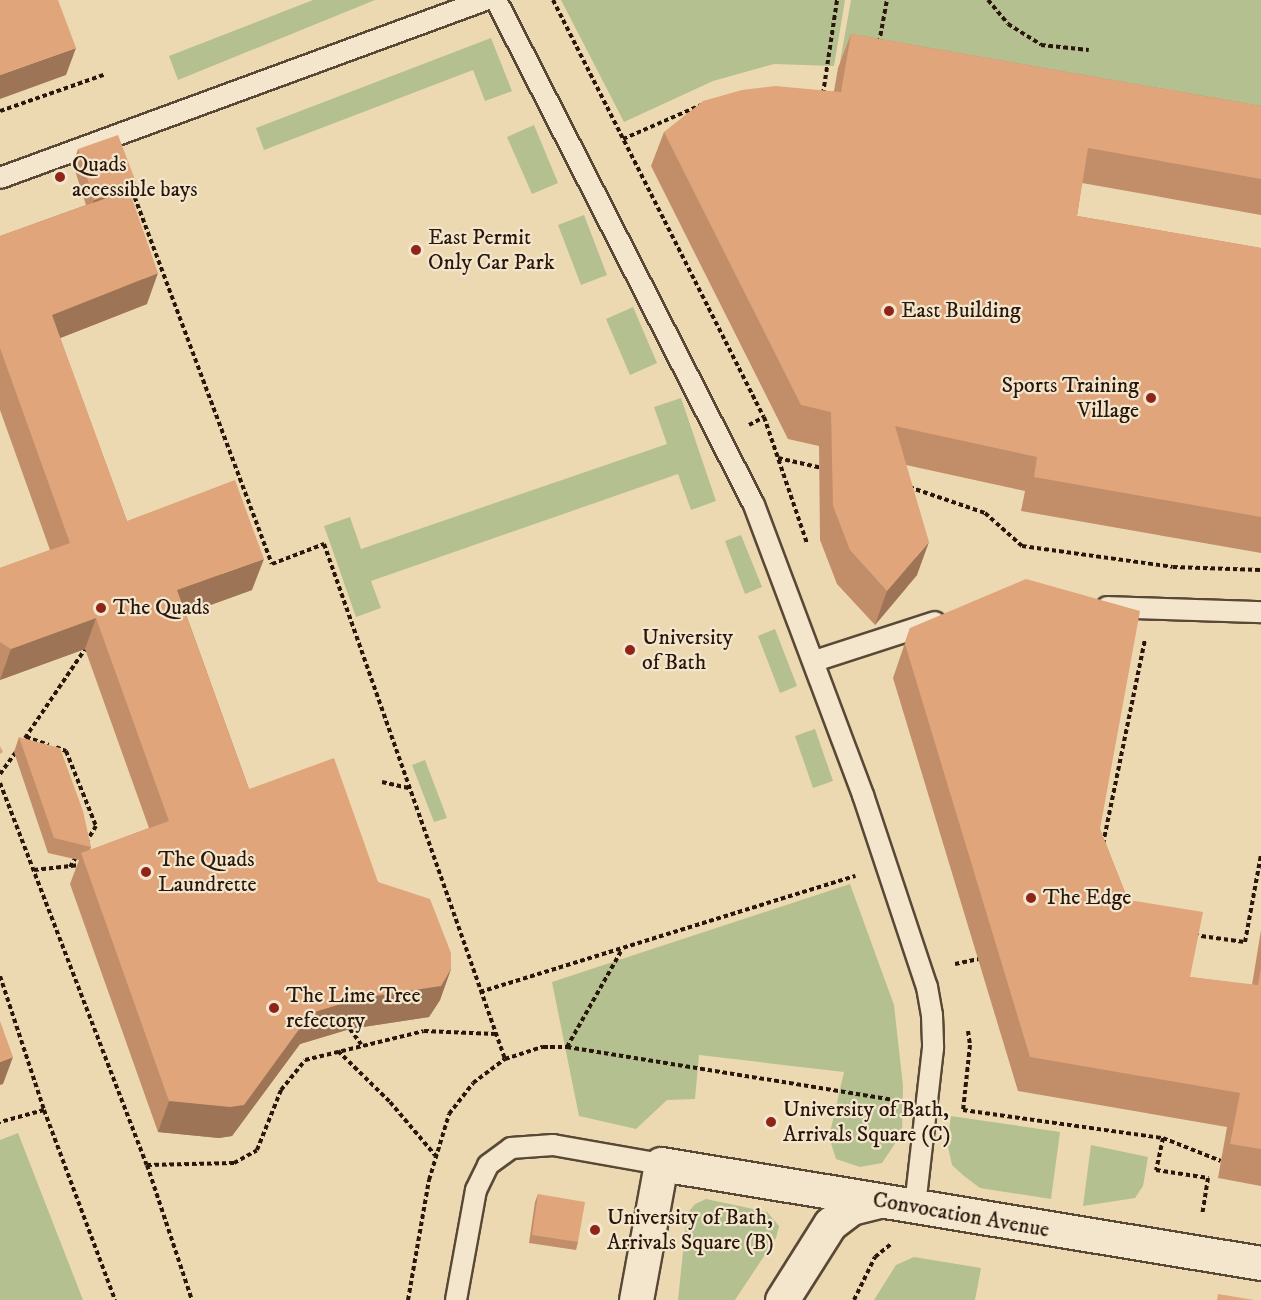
<!DOCTYPE html>
<style>
body{margin:0}
#map{position:relative;width:1261px;height:1300px;overflow:hidden;background:#ecd9b2;font-family:"IM FELL DW Pica",serif}
div>[style]{position:absolute}
.green>*{inset:0;background:#b4c08f}
.path>*{height:4px;margin-top:-2px;transform-origin:0;background:repeating-linear-gradient(90deg,#29170c 0 4.5px,transparent 0 7.5px)}
.roads{filter:drop-shadow(2px 0 #5a4836) drop-shadow(-2px 0 #5a4836) drop-shadow(0 2px #5a4836) drop-shadow(0 -2px #5a4836)}
.service>*{height:20px;margin:-10px;padding:0 10px;transform-origin:10px;border-radius:10px;background:#f3e6cd}
.minor>*{height:33px;margin:-16.5px;padding:0 16.5px;transform-origin:16.5px;border-radius:16.5px;background:#f3e6cd}
.wall>*{inset:0;background:#c18e69}
.shaded-wall>*{inset:0;background:#9d7455}
.building>*{inset:0;background:#e0a57a}
.dots>*{width:16px;height:16px;translate:-50% -50%;box-sizing:border-box;border:3px solid #f3e6cd;border-radius:50%}
span{translate:-50% -50%;white-space:nowrap;text-align:center;line-height:1.15;-webkit-text-stroke:4.5px #f3e6cd;paint-order:stroke}
.poi-label{font-size:22px;color:#29170c}
.left{translate:0 -50%;text-align:left}
.right{translate:-100% -50%;text-align:right}
.street-label{font-size:22px;color:#29170c}
</style>
<div id="map">
<div class="green">
<i style="clip-path:polygon(313px 0,375px 0,178px 80px,169px 56px)"></i>
<i style="clip-path:polygon(561px 0,845px 0,834px 66px,774px 64px,713px 81px,624px 122px)"></i>
<i style="clip-path:polygon(851px 0,1261px 0,1261px 133px,840px 62px)"></i>
<i style="clip-path:polygon(491px 38px,512px 91px,485px 101px,473px 70px,264px 150px,256px 128px)"></i>
<i style="clip-path:polygon(534px 125px,558px 183px,532px 194px,507px 137px)"></i>
<i style="clip-path:polygon(584px 215px,607px 275px,581px 285px,558px 225px)"></i>
<i style="clip-path:polygon(633px 307px,657px 363px,630px 375px,606px 319px)"></i>
<i style="clip-path:polygon(681px 398px,716px 501px,691px 510px,678px 474px,371px 581px,381px 608px,356px 617px,324px 526px,350px 517px,361px 549px,667px 444px,654px 407px)"></i>
<i style="clip-path:polygon(741px 535px,762px 587px,745px 594px,725px 541px)"></i>
<i style="clip-path:polygon(775px 629px,797px 686px,780px 693px,758px 636px)"></i>
<i style="clip-path:polygon(815px 729px,833px 781px,813px 788px,795px 736px)"></i>
<i style="clip-path:polygon(425px 760px,447px 818px,434px 822px,412px 765px)"></i>
<i style="clip-path:polygon(850px 884px,894px 1005px,903px 1086px,902px 1133px,882px 1163px,860px 1167px,836px 1159px,829px 1137px,844px 1072px,699px 1055px,695px 1099px,667px 1100px,636px 1129px,579px 1116px,552px 982px)"></i>
<i style="clip-path:polygon(951px 1116px,1060px 1132px,1051px 1199px,980px 1188px,964px 1176px,952px 1165px,947px 1142px)"></i>
<i style="clip-path:polygon(18px 1133px,83px 1300px,0 1300px,0 1140px)"></i>
<i style="clip-path:polygon(1091px 1145px,1148px 1157px,1143px 1186px,1135px 1198px,1083px 1206px)"></i>
<i style="clip-path:polygon(706px 1199px,767px 1212px,779px 1226px,776px 1238px,735px 1300px,678px 1300px,687px 1214px,695px 1204px)"></i>
<i style="clip-path:polygon(914px 1257px,981px 1268px,975px 1300px,874px 1300px,896px 1265px)"></i>
</div>
<div class="path">
<i style="left:553px;top:0;width:467px;rotate:63.2deg"></i>
<i style="left:764px;top:417px;width:133px;rotate:71.2deg"></i>
<i style="left:988px;top:0;width:31px;rotate:50deg"></i>
<i style="left:1008px;top:24px;width:39px;rotate:32deg"></i>
<i style="left:1041px;top:45px;width:48px;rotate:5.9deg"></i>
<i style="left:879px;top:43px;width:44px;rotate:-79.5deg"></i>
<i style="left:823px;top:94px;width:95px;rotate:-81.5deg"></i>
<i style="left:0;top:111px;width:112px;rotate:-19.2deg"></i>
<i style="left:623px;top:139px;width:85px;rotate:-23.6deg"></i>
<i style="left:132px;top:190px;width:399px;rotate:69.5deg"></i>
<i style="left:272px;top:564px;width:56px;rotate:-21deg"></i>
<i style="left:324px;top:544px;width:546px;rotate:70.64deg"></i>
<i style="left:749px;top:425px;width:17px;rotate:-28deg"></i>
<i style="left:778px;top:458px;width:45px;rotate:12.8deg"></i>
<i style="left:909px;top:487px;width:80px;rotate:18.9deg"></i>
<i style="left:985px;top:513px;width:50px;rotate:41.7deg"></i>
<i style="left:1022px;top:546px;width:152px;rotate:7.9deg"></i>
<i style="left:1173px;top:567px;width:88px;rotate:2deg"></i>
<i style="left:26px;top:737px;width:24px;rotate:19deg"></i>
<i style="left:25px;top:738px;width:107px;rotate:-56deg"></i>
<i style="left:56px;top:747px;width:11px;rotate:22deg"></i>
<i style="left:66px;top:751px;width:81px;rotate:68.2deg"></i>
<i style="left:96px;top:826px;width:17px;rotate:121deg"></i>
<i style="left:0;top:774px;width:27px;rotate:-54deg"></i>
<i style="left:382px;top:782px;width:27px;rotate:13deg"></i>
<i style="left:0;top:783px;width:409px;rotate:69deg"></i>
<i style="left:147px;top:1165px;width:142px;rotate:71.6deg"></i>
<i style="left:1103px;top:844px;width:208px;rotate:-78.4deg"></i>
<i style="left:70px;top:867px;width:12px;rotate:-59deg"></i>
<i style="left:34px;top:870px;width:46px;rotate:-6.2deg"></i>
<i style="left:1194px;top:935px;width:51px;rotate:7.8deg"></i>
<i style="left:1245px;top:942px;width:88px;rotate:-79.6deg"></i>
<i style="left:955px;top:964px;width:24px;rotate:-12deg"></i>
<i style="left:0;top:976px;width:141px;rotate:71.8deg"></i>
<i style="left:44px;top:1110px;width:46px;rotate:164.7deg"></i>
<i style="left:480px;top:992px;width:393px;rotate:-17.2deg"></i>
<i style="left:350px;top:1029px;width:19px;rotate:54deg"></i>
<i style="left:968px;top:1031px;width:14px;rotate:82deg"></i>
<i style="left:970px;top:1045px;width:65px;rotate:96.1deg"></i>
<i style="left:963px;top:1110px;width:202px;rotate:8deg"></i>
<i style="left:1163px;top:1138px;width:62px;rotate:21.6deg"></i>
<i style="left:567px;top:1047px;width:110px;rotate:-60.6deg"></i>
<i style="left:338px;top:1051px;width:73px;rotate:44.4deg"></i>
<i style="left:390px;top:1102px;width:70px;rotate:49.7deg"></i>
<i style="left:44px;top:1110px;width:203px;rotate:69.5deg"></i>
<i style="left:1163px;top:1138px;width:33px;rotate:102deg"></i>
<i style="left:1156px;top:1170px;width:53px;rotate:8.7deg"></i>
<i style="left:1208px;top:1178px;width:37px;rotate:99deg"></i>
<i style="left:147px;top:1165px;width:87px;rotate:-1.3deg"></i>
<i style="left:234px;top:1163px;width:26px;rotate:-29deg"></i>
<i style="left:257px;top:1150px;width:65px;rotate:-68.2deg"></i>
<i style="left:281px;top:1090px;width:38px;rotate:-51deg"></i>
<i style="left:305px;top:1060px;width:122px;rotate:-13.7deg"></i>
<i style="left:424px;top:1031px;width:71px;rotate:2.4deg"></i>
<i style="left:408px;top:1300px;width:122px;rotate:-80.1deg"></i>
<i style="left:429px;top:1180px;width:69px;rotate:-73.1deg"></i>
<i style="left:449px;top:1114px;width:39px;rotate:-52deg"></i>
<i style="left:473px;top:1083px;width:40px;rotate:-37deg"></i>
<i style="left:505px;top:1059px;width:40px;rotate:-18deg"></i>
<i style="left:543px;top:1047px;width:24px"></i>
<i style="left:567px;top:1047px;width:331px;rotate:9.2deg"></i>
<i style="left:854px;top:1300px;width:48px;rotate:-64deg"></i>
<i style="left:875px;top:1257px;width:21px;rotate:-39deg"></i>
</div>
<div class="roads">
<div class="service">
<i style="left:496px;top:0;width:567px;rotate:62.94deg"></i>
<i style="left:754px;top:505px;width:310px;rotate:69.4deg"></i>
<i style="left:863px;top:795px;width:202px;rotate:71.6deg"></i>
<i style="left:927px;top:987px;width:28px;rotate:80deg"></i>
<i style="left:932px;top:1015px;width:33px;rotate:88deg"></i>
<i style="left:933px;top:1048px;width:159px;rotate:96.5deg"></i>
<i style="left:0;top:178px;width:517px;rotate:-20.15deg"></i>
<i style="left:1107px;top:607px;width:154px;rotate:1.9deg"></i>
<i style="left:815px;top:661px;width:126px;rotate:-18deg"></i>
<i style="left:456px;top:1300px;width:112px;rotate:-79.7deg"></i>
<i style="left:476px;top:1190px;width:28px;rotate:-64deg"></i>
<i style="left:488px;top:1165px;width:29px;rotate:-36deg"></i>
<i style="left:511px;top:1148px;width:42px;rotate:-4.1deg"></i>
<i style="left:553px;top:1145px;width:110px;rotate:10deg"></i>
</div>
<div class="minor">
<i style="left:636px;top:1300px;width:138px;rotate:-79.6deg"></i>
<i style="left:661px;top:1164px;width:608px;rotate:9.37deg"></i>
<i style="left:782px;top:1300px;width:90px;rotate:-57.7deg"></i>
<i style="left:830px;top:1224px;width:26px;rotate:-37deg"></i>
<i style="left:851px;top:1208px;width:29px;rotate:-14deg"></i>
</div>
</div>
<div class="wall">
<i style="clip-path:polygon(851px 34px,1261px 106px,1261px 215px,1082px 183px,1077px 216px,1261px 248px,1261px 553px,1021px 511px,1025px 491px,906px 465px,917px 575px,875px 625px,837px 584px,820px 540px,819px 446px,788px 439px,651px 166px,664px 132px,834px 91px,838px 68px)"></i>
<i style="clip-path:polygon(78px 149px,137px 185px,132px 198px,147px 304px,60px 338px,127px 521px,252px 590px,186px 614px,249px 789px,378px 882px,451px 969px,440px 1000px,429px 1017px,350px 1029px,300px 1044px,232px 1136px,219px 1138px,158px 1132px,70px 884px,79px 860px,48px 853px,14px 752px,19px 737px,91px 847px,90px 850px,149px 828px,85px 649px,0 680px,0 568px,50px 550px,0 410px,0 236px,86px 205px,73px 164px)"></i>
<i style="clip-path:polygon(910px 628px,1100px 829px,1128px 900px,1190px 977px,1252px 985px,1261px 930px,1261px 1186px,1218px 1178px,1227px 1127px,1018px 1091px,893px 678px)"></i>
<i style="clip-path:polygon(538px 1194px,578px 1242px,576px 1250px,529px 1243px,535px 1202px)"></i>
</div>
<div class="shaded-wall">
<i style="clip-path:polygon(76px 48px,66px 75px,0 99px,0 75px)"></i>
<i style="clip-path:polygon(137px 185px,131px 200px,88px 215px,94px 200px)"></i>
<i style="clip-path:polygon(158px 273px,147px 304px,40px 346px,52px 315px)"></i>
<i style="clip-path:polygon(929px 542px,917px 575px,875px 625px,887px 591px)"></i>
<i style="clip-path:polygon(264px 559px,252px 590px,166px 621px,177px 590px)"></i>
<i style="clip-path:polygon(96px 618px,85px 649px,0 680px,11px 649px)"></i>
<i style="clip-path:polygon(451px 969px,440px 1000px,429px 1017px,350px 1029px,300px 1044px,232px 1136px,219px 1138px,158px 1132px,169px 1101px,311px 1013px)"></i>
<i style="clip-path:polygon(13px 1057px,3px 1084px,0 1085px,0 1062px)"></i>
</div>
<div class="building">
<i style="clip-path:polygon(0 0,58px 0,76px 48px,0 75px)"></i>
<i style="clip-path:polygon(851px 34px,1261px 106px,1261px 179px,1088px 148px,1077px 216px,1261px 248px,1261px 517px,1034px 477px,1037px 457px,895px 426px,929px 542px,887px 591px,850px 550px,833px 506px,831px 412px,801px 405px,664px 132px,703px 101px,742px 90px,775px 86px,841px 92px)"></i>
<i style="clip-path:polygon(118px 135px,137px 185px,94px 200px,78px 149px)"></i>
<i style="clip-path:polygon(129px 190px,158px 273px,52px 315px,127px 521px,235px 480px,264px 559px,177px 590px,249px 789px,334px 758px,378px 882px,430px 899px,451px 953px,451px 969px,441px 986px,361px 998px,311px 1013px,244px 1105px,230px 1107px,169px 1101px,81px 853px,169px 821px,96px 618px,11px 649px,0 642px,0 568px,70px 543px,0 348px,0 236px)"></i>
<i style="clip-path:polygon(1026px 579px,1140px 611px,1100px 829px,1128px 900px,1203px 912px,1190px 977px,1258px 985px,1261px 968px,1261px 1149px,1230px 1144px,1240px 1093px,1030px 1057px,905px 644px,910px 628px)"></i>
<i style="clip-path:polygon(19px 737px,60px 748px,83px 811px,91px 847px,54px 838px)"></i>
<i style="clip-path:polygon(0 746px,3px 752px,0 754px)"></i>
<i style="clip-path:polygon(0 1021px,13px 1057px,0 1062px)"></i>
<i style="clip-path:polygon(538px 1194px,585px 1202px,578px 1242px,532px 1235px)"></i>
<i style="clip-path:polygon(1218px 1294px,1254px 1300px,1217px 1300px)"></i>
</div>
<div class="dots">
<i style="left:60px;top:177px;background:#8f2418"></i>
<i style="left:416px;top:250px;background:#8f2418"></i>
<i style="left:889px;top:311px;background:#8f2418"></i>
<i style="left:1151px;top:398px;background:#8f2418"></i>
<i style="left:101px;top:608px;background:#8f2418"></i>
<i style="left:630px;top:650px;background:#8f2418"></i>
<i style="left:146px;top:872px;background:#8f2418"></i>
<i style="left:1031px;top:898px;background:#8f2418"></i>
<i style="left:274px;top:1008px;background:#8f2418"></i>
<i style="left:771px;top:1122px;background:#8f2418"></i>
<i style="left:595px;top:1230px;background:#8f2418"></i>
</div>
<div class="poi-label">
<span class="left" style="left:72px;top:177px">Quads<br>accessible bays</span>
<span class="left" style="left:428px;top:250px">East Permit<br>Only Car Park</span>
<span class="left" style="left:901px;top:311px">East Building</span>
<span class="right" style="left:1139px;top:398px">Sports Training<br>Village</span>
<span class="left" style="left:113px;top:608px">The Quads</span>
<span class="left" style="left:642px;top:650px">University<br>of Bath</span>
<span class="left" style="left:158px;top:872px">The Quads<br>Laundrette</span>
<span class="left" style="left:1043px;top:898px">The Edge</span>
<span class="left" style="left:286px;top:1008px">The Lime Tree<br>refectory</span>
<span class="left" style="left:783px;top:1122px">University of Bath,<br>Arrivals Square (C)</span>
<span class="left" style="left:607px;top:1230px">University of Bath,<br>Arrivals Square (B)</span>
</div>
<div class="street-label">
<span style="left:961px;top:1215px;rotate:10deg">Convocation Avenue</span>
</div>
</div>
